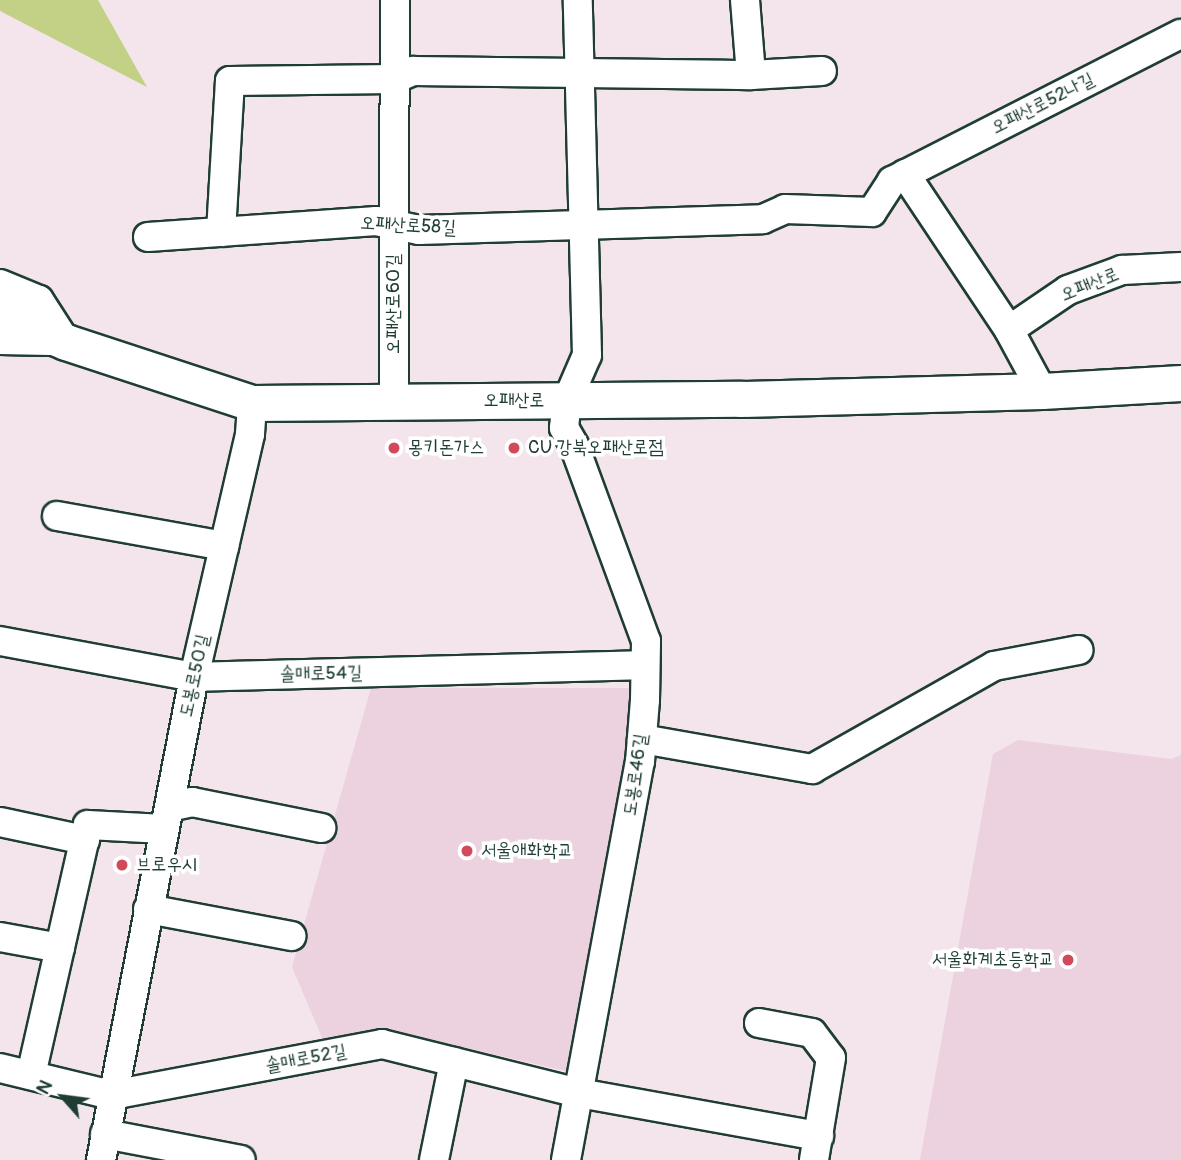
<!DOCTYPE html>
<meta charset="utf-8">
<style>
body{margin:0}
#map{position:relative;width:1181px;height:1160px;overflow:hidden;background:#f4e4ec;font-family:Pangolin,"Poor Story",sans-serif}
div>[style]{position:absolute}
.built>*{inset:0;background:#ecd1de}
.green>*{inset:0;background:#c2d185}
.roads{filter:drop-shadow(2px 0 #1f3d34) drop-shadow(-2px 0 #1f3d34) drop-shadow(0 2px #1f3d34) drop-shadow(0 -2px #1f3d34)}
.minor>*{height:28px;margin:-14px;padding:0 14px;transform-origin:14px;border-radius:14px;background:#fff}
.tertiary>*{height:35px;margin:-17.5px;padding:0 17.5px;transform-origin:17.5px;border-radius:17.5px;background:#fff}
.dots>*{width:19px;height:19px;translate:-50% -50%;box-sizing:border-box;border:4px solid #fff;border-radius:50%}
span{translate:-50% -50%;white-space:nowrap;text-align:center;line-height:1.15;-webkit-text-stroke:7px #fff;paint-order:stroke}
.street-label{font-size:19px;color:#1f3d34}
.poi-label{font-size:19px;color:#1f3d34}
.left{translate:0 -50%;text-align:left}
.right{translate:-100% -50%;text-align:right}
.north{position:absolute;left:28px;top:1062px;width:70px;height:70px;-webkit-text-stroke:5px #fff;paint-order:stroke;rotate:298deg;font-size:19px;font-weight:700;line-height:28px;text-align:center;color:#1f3d34}
.north::after{content:'';display:block;margin:auto;width:24px;height:32px;background:#1f3d34;clip-path:polygon(50% 0,100% 100%,50% 72%,0 100%)}
</style>
<div id="map">
<div class="built">
<i style="clip-path:polygon(371px 688px,635px 688px,631px 735px,570px 1072px,381px 1028px,323px 1040px,292px 967px)"></i>
<i style="clip-path:polygon(1018px 740px,1171px 759px,1181px 755px,1181px 1160px,920px 1160px,993px 754px)"></i>
</div>
<div class="green">
<i style="clip-path:polygon(0 0,98px 0,147px 87px,0 11px)"></i>
</div>
<div class="roads">
<div class="minor">
<i style="left:745px;top:0;width:75px;rotate:85.4deg"></i>
<i style="left:905px;top:174px;width:187px;rotate:56.3deg"></i>
<i style="left:1009px;top:330px;width:69px;rotate:61.6deg"></i>
<i style="left:221px;top:232px;width:151px;rotate:-86.6deg"></i>
<i style="left:230px;top:81px;width:164px;rotate:-0.7deg"></i>
<i style="left:394px;top:79px;width:21px;rotate:-23deg"></i>
<i style="left:413px;top:71px;width:338px;rotate:0.7deg"></i>
<i style="left:751px;top:75px;width:71px;rotate:-3.2deg"></i>
<i style="left:148px;top:237px;width:229px;rotate:-4deg"></i>
<i style="left:376px;top:221px;width:44px;rotate:11.8deg"></i>
<i style="left:419px;top:230px;width:344px;rotate:-1.8deg"></i>
<i style="left:763px;top:219px;width:24px;rotate:-24deg"></i>
<i style="left:785px;top:209px;width:87px;rotate:2deg"></i>
<i style="left:872px;top:212px;width:37px;rotate:-57deg"></i>
<i style="left:892px;top:181px;width:324px;rotate:-27deg"></i>
<i style="left:0;top:284px;width:42px;rotate:22.3deg"></i>
<i style="left:39px;top:300px;width:50px;rotate:57.3deg"></i>
<i style="left:1009px;top:330px;width:71px;rotate:-34.1deg"></i>
<i style="left:1068px;top:290px;width:58px;rotate:-20.3deg"></i>
<i style="left:1122px;top:270px;width:59px;rotate:-2.9deg"></i>
<i style="left:0;top:340px;width:50px;rotate:1.1deg"></i>
<i style="left:394px;top:402px;width:402px;rotate:-89.9deg"></i>
<i style="left:57px;top:516px;width:170px;rotate:10.2deg"></i>
<i style="left:0;top:641px;width:197px;rotate:10.5deg"></i>
<i style="left:194px;top:677px;width:451px;rotate:-1.5deg"></i>
<i style="left:642px;top:739px;width:173px;rotate:10deg"></i>
<i style="left:812px;top:769px;width:209px;rotate:-29.5deg"></i>
<i style="left:994px;top:666px;width:86px;rotate:-10.7deg"></i>
<i style="left:169px;top:807px;width:24px;rotate:-12deg"></i>
<i style="left:192px;top:802px;width:132px;rotate:11.4deg"></i>
<i style="left:0;top:822px;width:87px;rotate:12deg"></i>
<i style="left:148px;top:909px;width:146px;rotate:10.7deg"></i>
<i style="left:0;top:937px;width:61px;rotate:10.4deg"></i>
<i style="left:759px;top:1023px;width:54px;rotate:10.7deg"></i>
<i style="left:812px;top:1033px;width:31px;rotate:53deg"></i>
<i style="left:831px;top:1058px;width:103px;rotate:99.5deg"></i>
<i style="left:0;top:1068px;width:115px;rotate:13.6deg"></i>
<i style="left:112px;top:1095px;width:275px;rotate:-10.7deg"></i>
<i style="left:382px;top:1044px;width:203px;rotate:14deg"></i>
<i style="left:579px;top:1093px;width:244px;rotate:10.2deg"></i>
<i style="left:31px;top:1075px;width:256px;rotate:-77.2deg"></i>
<i style="left:88px;top:825px;width:76px;rotate:3deg"></i>
<i style="left:105px;top:1134px;width:138px;rotate:10.8deg"></i>
<i style="left:101px;top:1160px;width:492px;rotate:-79.1deg"></i>
<i style="left:194px;top:677px;width:249px;rotate:-77deg"></i>
<i style="left:250px;top:434px;width:31px;rotate:-86deg"></i>
<i style="left:434px;top:1160px;width:100px;rotate:-78.5deg"></i>
<i style="left:566px;top:1160px;width:405px;rotate:-79.5deg"></i>
<i style="left:640px;top:762px;width:62px;rotate:-85.4deg"></i>
<i style="left:645px;top:700px;width:59px;rotate:-89deg"></i>
<i style="left:646px;top:641px;width:209px;rotate:-110.2deg"></i>
<i style="left:574px;top:445px;width:20px;rotate:-120deg"></i>
<i style="left:564px;top:428px;width:27px;rotate:-84deg"></i>
<i style="left:567px;top:401px;width:50px;rotate:-66.5deg"></i>
<i style="left:587px;top:355px;width:355px;rotate:-91.5deg"></i>
</div>
<div class="tertiary">
<i style="left:0;top:316px;width:71px;rotate:21.5deg"></i>
<i style="left:66px;top:342px;width:196px;rotate:18.2deg"></i>
<i style="left:252px;top:403px;width:488px;rotate:-0.5deg"></i>
<i style="left:740px;top:399px;width:302px;rotate:-1.5deg"></i>
<i style="left:1042px;top:391px;width:139px;rotate:-3.3deg"></i>
</div>
</div>
<div class="dots">
<i style="left:394px;top:448px;background:#d1495b"></i>
<i style="left:514px;top:448px;background:#d1495b"></i>
<i style="left:467px;top:851px;background:#d1495b"></i>
<i style="left:122px;top:865px;background:#d1495b"></i>
<i style="left:1068px;top:960px;background:#d1495b"></i>
</div>
<div class="street-label">
<span style="left:1043px;top:104px;rotate:-27deg">오패산로52나길</span>
<span style="left:408px;top:226px;rotate:3deg">오패산로58길</span>
<span style="left:1090px;top:285px;rotate:-22deg">오패산로</span>
<span style="left:394px;top:304px;rotate:-90deg">오패산로60길</span>
<span style="left:514px;top:401px">오패산로</span>
<span style="left:321px;top:674px;rotate:-1deg">솔매로54길</span>
<span style="left:195px;top:676px;rotate:-78deg">도봉로50길</span>
<span style="left:636px;top:775px;rotate:-82deg">도봉로46길</span>
<span style="left:306px;top:1059px;rotate:-11deg">솔매로52길</span>
</div>
<div class="poi-label">
<span class="left" style="left:408px;top:448px">몽키돈가스</span>
<span class="left" style="left:528px;top:448px">CU 강북오패산로점</span>
<span class="left" style="left:481px;top:851px">서울애화학교</span>
<span class="left" style="left:136px;top:865px">브로우시</span>
<span class="right" style="left:1054px;top:960px">서울화계초등학교</span>
</div>
<div class="north">N</div>
</div>
